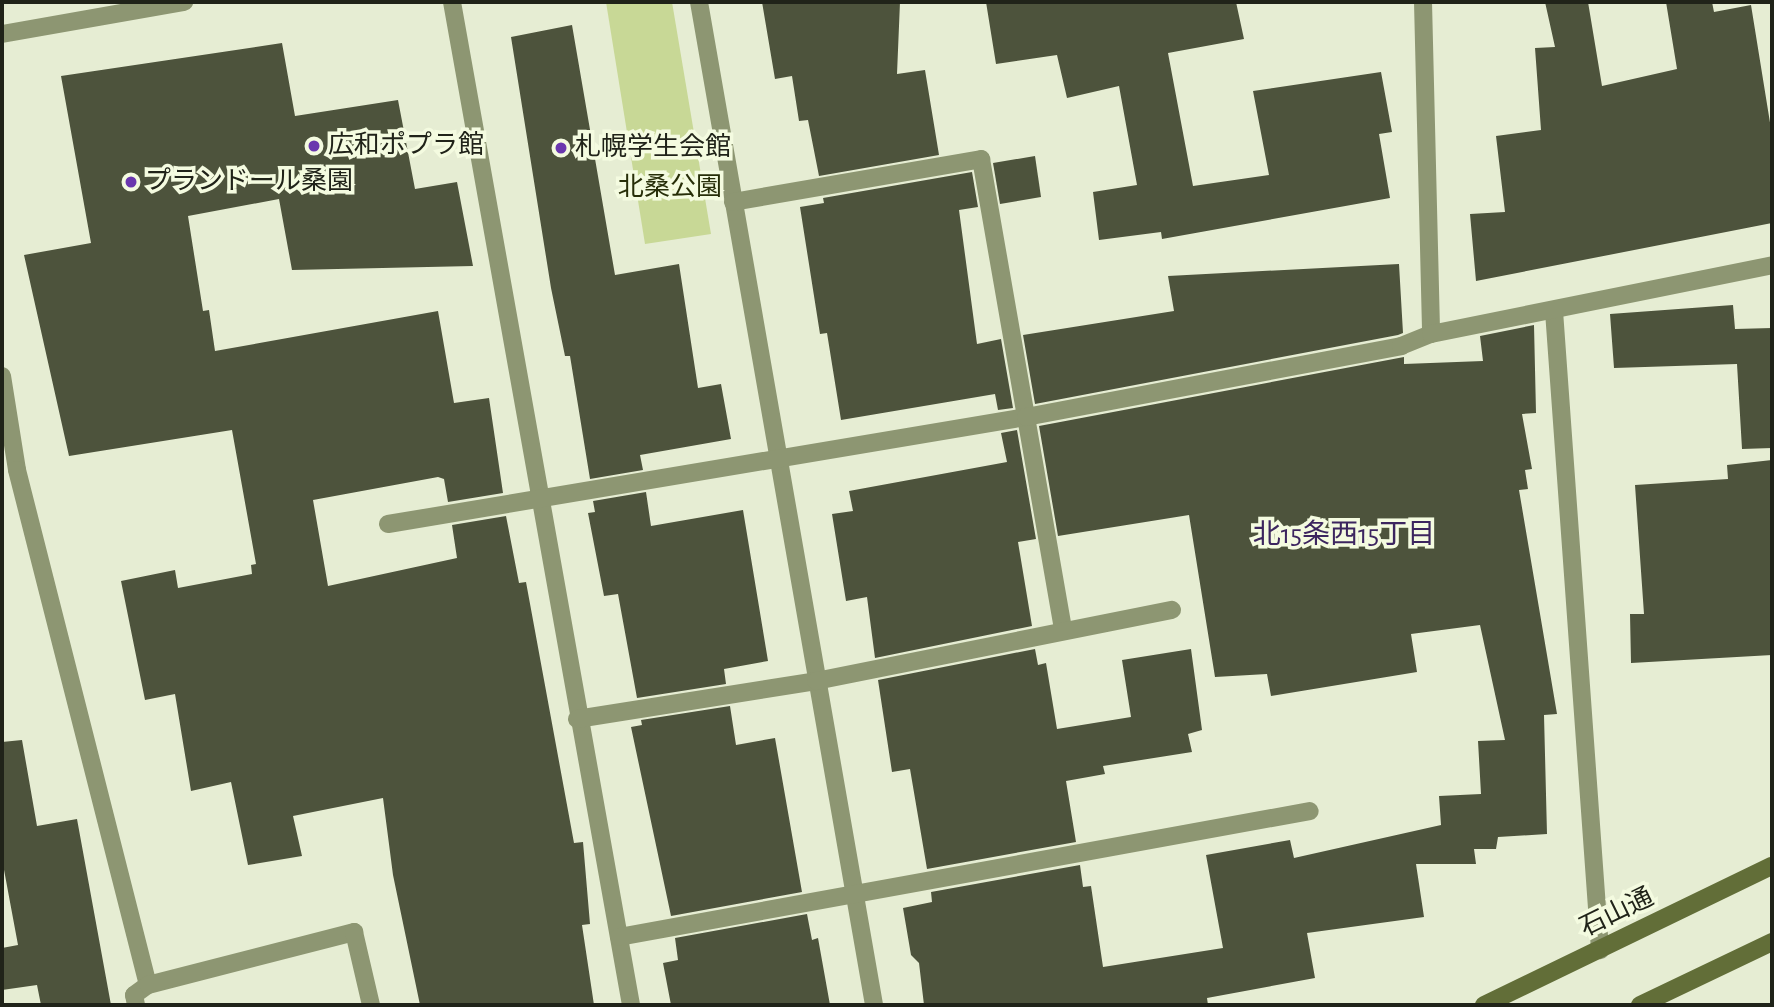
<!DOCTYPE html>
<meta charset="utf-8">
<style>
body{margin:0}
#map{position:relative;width:1774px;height:1007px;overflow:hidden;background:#e6edd3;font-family:"Alegreya Sans","Noto Sans JP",sans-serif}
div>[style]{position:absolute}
.green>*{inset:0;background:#c8d896}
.building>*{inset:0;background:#4d533c}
.street>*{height:18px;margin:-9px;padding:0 9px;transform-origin:9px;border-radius:9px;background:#8d9672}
.secondary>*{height:18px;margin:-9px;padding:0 9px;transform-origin:9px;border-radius:9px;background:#626e38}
.dots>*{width:19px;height:19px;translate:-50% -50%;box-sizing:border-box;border:4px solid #f4fbe0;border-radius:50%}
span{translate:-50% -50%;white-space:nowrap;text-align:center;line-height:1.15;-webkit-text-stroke:7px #f4fbe0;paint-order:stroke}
.poi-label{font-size:26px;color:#202319}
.left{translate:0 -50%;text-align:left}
.park-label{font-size:26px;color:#272e08}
.street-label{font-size:26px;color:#202319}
.neighbourhood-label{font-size:28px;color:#3c255f}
.frame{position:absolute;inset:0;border:4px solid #202319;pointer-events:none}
</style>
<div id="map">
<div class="green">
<i style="clip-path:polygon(606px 2px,672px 2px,711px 234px,645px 244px)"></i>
</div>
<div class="building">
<i style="clip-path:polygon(762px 2px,900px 2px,897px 74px,925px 70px,939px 155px,819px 176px,808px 120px,799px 121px,792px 76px,775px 79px)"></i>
<i style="clip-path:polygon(986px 2px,1236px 2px,1244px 39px,1168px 53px,1193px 186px,1269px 175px,1253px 91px,1381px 72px,1392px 132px,1379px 134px,1390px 198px,1162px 239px,1161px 232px,1099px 240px,1093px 192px,1137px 185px,1119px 86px,1067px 98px,1057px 55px,996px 64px)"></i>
<i style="clip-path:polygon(1545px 2px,1588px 2px,1602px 86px,1677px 69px,1666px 2px,1712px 2px,1714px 12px,1751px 5px,1772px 135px,1772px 223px,1476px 281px,1470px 214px,1505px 212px,1496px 136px,1541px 130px,1535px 48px,1555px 47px)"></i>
<i style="clip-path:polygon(572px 25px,615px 275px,679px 264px,698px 388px,721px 384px,731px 439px,640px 455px,643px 470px,590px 479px,570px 356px,565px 356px,551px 288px,511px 37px)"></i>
<i style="clip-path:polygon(282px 43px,295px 116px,398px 100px,415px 189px,457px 182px,473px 266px,292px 270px,279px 199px,188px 216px,203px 311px,209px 310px,215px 351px,438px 311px,454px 403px,489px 398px,503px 493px,448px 502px,444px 479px,438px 477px,313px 500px,328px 586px,457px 558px,452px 525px,506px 516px,519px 583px,526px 582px,574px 843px,583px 842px,590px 924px,582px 925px,594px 1005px,420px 1005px,393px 875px,383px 798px,293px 816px,302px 856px,248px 865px,231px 782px,191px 791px,175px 694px,145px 700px,121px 581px,175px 570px,178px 588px,252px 574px,251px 565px,256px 564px,232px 430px,69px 456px,24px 255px,91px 243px,61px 76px)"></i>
<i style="clip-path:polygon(1035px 156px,1041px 197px,1000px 204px,993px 163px)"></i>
<i style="clip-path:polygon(972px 172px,978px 207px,959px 210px,977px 344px,1001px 339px,1013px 408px,998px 410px,995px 394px,841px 420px,827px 333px,820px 334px,800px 207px,824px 203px,823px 198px)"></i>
<i style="clip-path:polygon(1399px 264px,1403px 333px,1398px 335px,1035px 404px,1023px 335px,1174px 311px,1168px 276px)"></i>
<i style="clip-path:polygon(1733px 305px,1735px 329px,1772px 328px,1772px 448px,1742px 449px,1737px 364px,1614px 368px,1610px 314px)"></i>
<i style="clip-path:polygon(1534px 325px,1536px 413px,1522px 414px,1532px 469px,1525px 470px,1528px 489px,1519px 490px,1557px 714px,1544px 715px,1547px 834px,1498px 837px,1496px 849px,1474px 849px,1476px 864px,1416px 864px,1424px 917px,1307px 933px,1315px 978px,1207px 998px,1208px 1005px,924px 1005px,919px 963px,911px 955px,903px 908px,932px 902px,931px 892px,1080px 865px,1083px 887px,1091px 886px,1103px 967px,1223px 948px,1206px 855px,1290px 840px,1294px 858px,1441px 825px,1439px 796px,1481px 794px,1478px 741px,1505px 740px,1480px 625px,1411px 634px,1417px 672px,1271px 696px,1267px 674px,1215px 677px,1189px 515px,1058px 536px,1039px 426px,1404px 357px,1404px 364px,1483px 361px,1480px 336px)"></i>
<i style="clip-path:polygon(1017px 430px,1036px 539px,1018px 542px,1032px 626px,875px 658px,867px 597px,846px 601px,832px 514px,853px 511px,849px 491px,1007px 462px,1001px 433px)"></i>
<i style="clip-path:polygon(1772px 460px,1772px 655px,1631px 663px,1630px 614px,1644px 614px,1635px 485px,1728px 479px,1727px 465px)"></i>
<i style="clip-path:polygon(646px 492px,651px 526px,743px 510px,768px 661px,724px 669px,726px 684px,637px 698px,618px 594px,604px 596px,588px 513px,595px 512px,593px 501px)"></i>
<i style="clip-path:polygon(1035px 649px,1038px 665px,1046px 663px,1057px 729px,1131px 717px,1122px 660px,1191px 649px,1202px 730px,1188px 734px,1192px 752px,1103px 766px,1105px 774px,1066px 781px,1076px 842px,927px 869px,910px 769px,892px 772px,878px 680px)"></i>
<i style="clip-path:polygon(730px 706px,736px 745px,775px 738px,802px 892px,671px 916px,631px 727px,642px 725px,641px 720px)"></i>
<i style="clip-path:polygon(22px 740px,37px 826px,77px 819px,111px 1005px,41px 1005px,37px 985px,2px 990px,2px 948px,18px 945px,2px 859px,2px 742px)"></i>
<i style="clip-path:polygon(807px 914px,812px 940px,818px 938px,830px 1005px,671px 1005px,663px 963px,678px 960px,675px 938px)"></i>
</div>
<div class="street">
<i style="left:452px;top:2px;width:1019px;rotate:79.88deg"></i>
<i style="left:699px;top:2px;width:1018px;rotate:80.1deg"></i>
<i style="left:1423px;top:2px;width:332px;rotate:88.6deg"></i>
<i style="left:2px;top:34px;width:185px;rotate:-10deg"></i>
<i style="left:733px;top:202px;width:252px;rotate:-9.8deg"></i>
<i style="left:981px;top:159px;width:477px;rotate:80.1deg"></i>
<i style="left:1554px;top:311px;width:641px;rotate:85.88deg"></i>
<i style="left:2px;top:376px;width:95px;rotate:80.9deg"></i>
<i style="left:17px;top:470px;width:531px;rotate:75.73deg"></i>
<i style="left:388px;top:524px;width:647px;rotate:-9.52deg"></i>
<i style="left:1026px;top:417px;width:382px;rotate:-10.7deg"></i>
<i style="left:1401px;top:346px;width:32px;rotate:-22deg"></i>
<i style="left:1431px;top:334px;width:348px;rotate:-11.4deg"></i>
<i style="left:577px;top:719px;width:242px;rotate:-9deg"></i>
<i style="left:816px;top:681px;width:363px;rotate:-11.3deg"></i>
<i style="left:619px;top:937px;width:702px;rotate:-10.33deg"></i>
<i style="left:136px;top:1005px;width:10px;rotate:-101deg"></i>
<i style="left:134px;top:995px;width:17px;rotate:-36deg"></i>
<i style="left:148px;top:985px;width:213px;rotate:-14.4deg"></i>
<i style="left:354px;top:932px;width:75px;rotate:76.9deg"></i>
</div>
<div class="secondary">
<i style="left:1484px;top:1005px;width:320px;rotate:-25.8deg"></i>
<i style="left:1640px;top:1005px;width:146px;rotate:-25.5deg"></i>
</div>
<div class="dots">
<i style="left:314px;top:146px;background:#6a37ae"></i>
<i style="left:561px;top:148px;background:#6a37ae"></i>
<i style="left:131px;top:182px;background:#6a37ae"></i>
</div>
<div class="poi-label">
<span class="left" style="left:328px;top:146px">広和ポプラ館</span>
<span class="left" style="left:575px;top:148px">札幌学生会館</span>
<span class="left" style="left:145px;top:182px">プランドール桑園</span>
</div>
<div class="park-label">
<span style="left:670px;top:188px">北桑公園</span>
</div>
<div class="street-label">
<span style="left:1617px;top:913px;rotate:-26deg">石山通</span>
</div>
<div class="neighbourhood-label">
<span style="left:1344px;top:535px">北15条西15丁目</span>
</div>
<div class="frame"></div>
</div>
